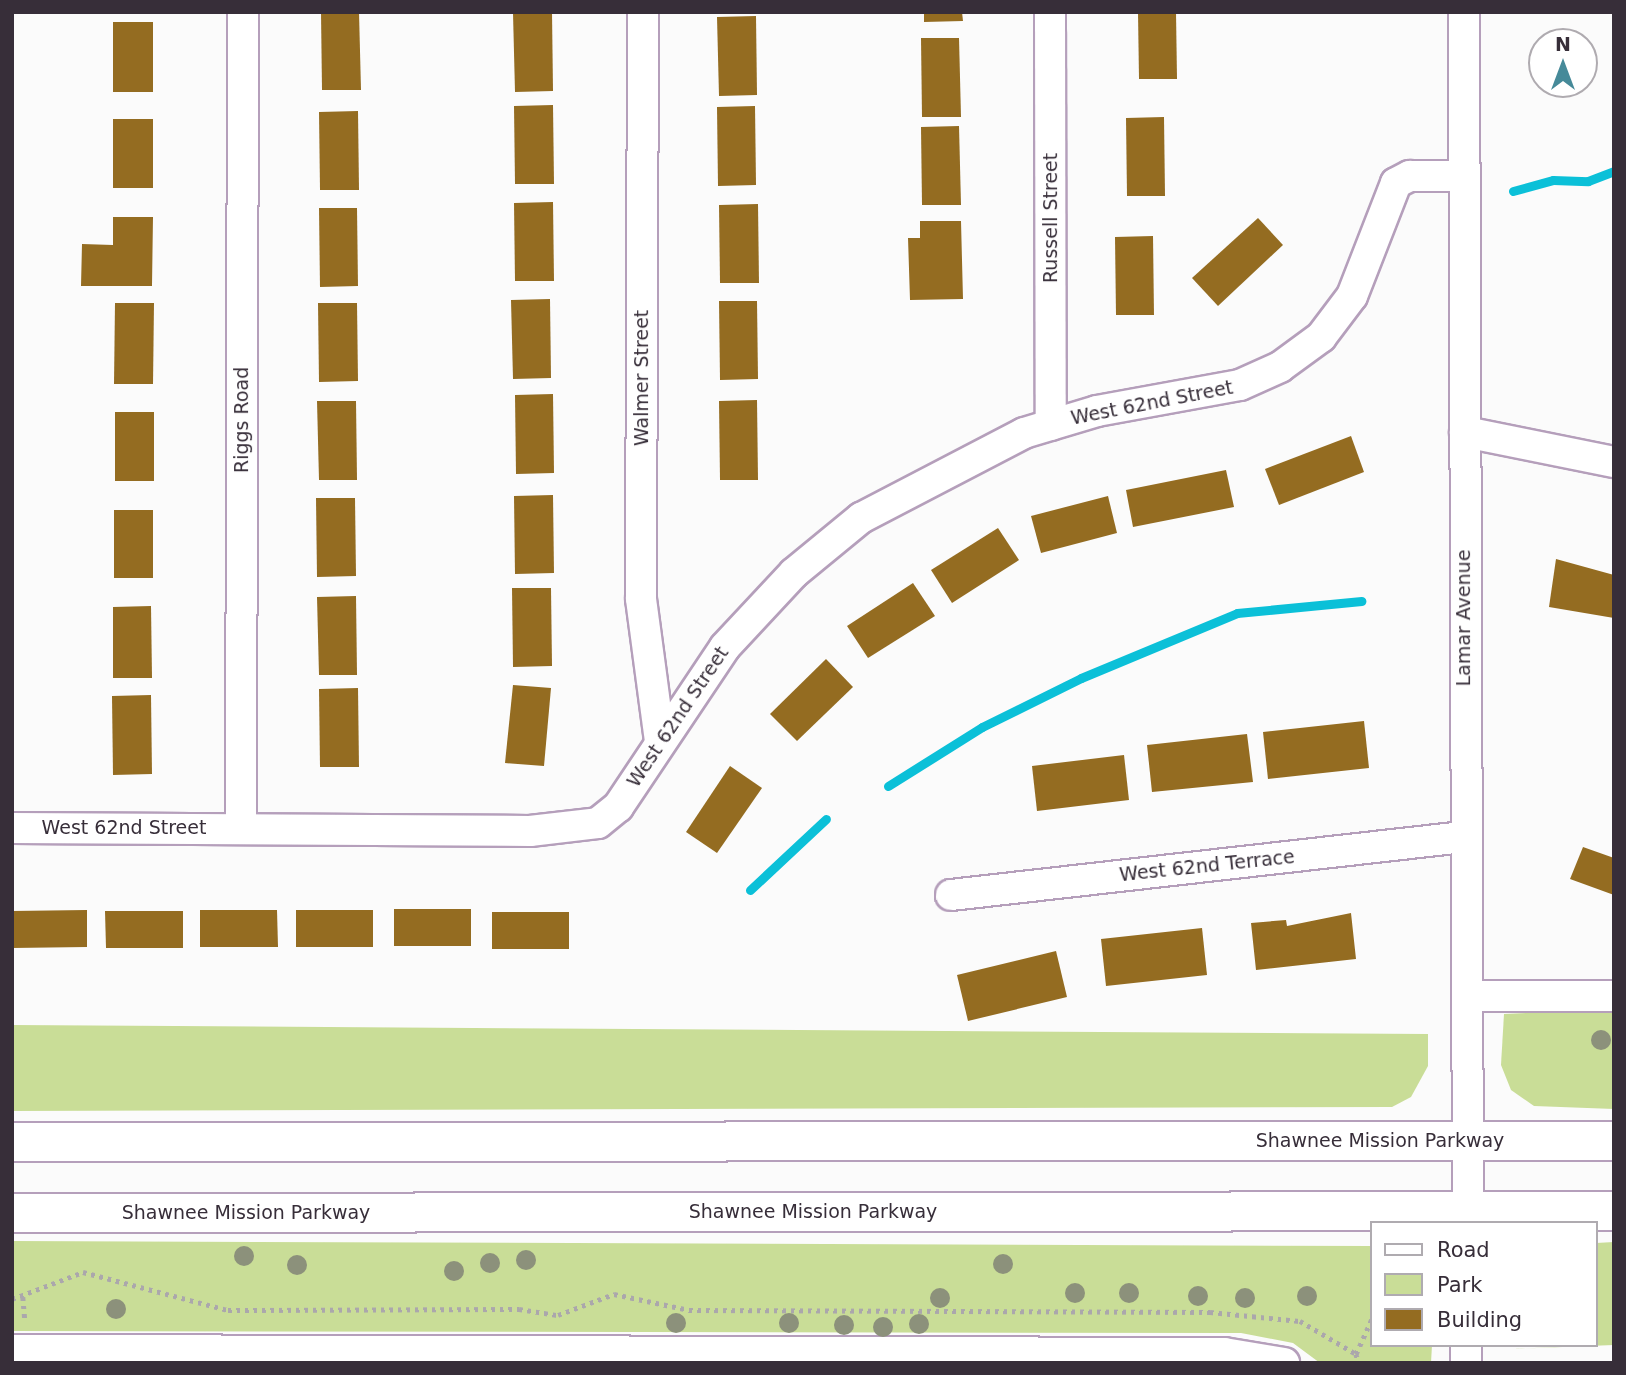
<!DOCTYPE html>
<style>
body{margin:0}
#map{position:relative;width:1626px;height:1375px;overflow:hidden;background:#fbfbfb;font-family:"DejaVu Sans",sans-serif}
div>[style]{position:absolute}
.green>*{inset:0;background:#c9dd97}
.stream>*{height:9px;margin:-4.5px;padding:0 4.5px;transform-origin:4.5px;border-radius:4.5px;background:#0bc0d8}
.building>*{inset:0;background:#946c21}
.path>*{height:4.5px;margin-top:-2.25px;transform-origin:0;background:repeating-linear-gradient(90deg,#aba7ac 0 3.5px,transparent 0 8.5px)}
.roads{filter:drop-shadow(2px 0 #b59fbb) drop-shadow(-2px 0 #b59fbb) drop-shadow(0 2px #b59fbb) drop-shadow(0 -2px #b59fbb)}
.minor>*{height:30px;margin:-15px;padding:0 15px;transform-origin:15px;border-radius:15px;background:#fff}
.highway>*{height:38px;margin:-19px;padding:0 19px;transform-origin:19px;border-radius:19px;background:#fff}
.trees>*{width:20px;height:20px;margin:-10px;border-radius:50%;background:#8c917b}
span{translate:-50% -50%;white-space:nowrap;text-align:center;line-height:1.15;-webkit-text-stroke:7px #fff;paint-order:stroke}
.street-label{font-size:19px;color:#372e39}
.frame{position:absolute;inset:0;border:14px solid #372e39;pointer-events:none}
.legend{position:absolute;left:1370px;top:1221px;width:228px;height:126px;box-sizing:border-box;background:#fff;border:2px solid #afabb0;margin:0;padding:9px 12px;list-style:none;font-size:21px;color:#372e39}
.legend li{display:flex;align-items:center;gap:14px;height:35px}
.legend b{width:35px;border:2px solid #afabb0}
.north{position:absolute;left:1528px;top:28px;width:70px;height:70px;box-sizing:border-box;background:#fff;border:2px solid #afabb0;border-radius:50%;rotate:0deg;font-size:19px;font-weight:700;line-height:28px;text-align:center;color:#372e39}
.north::after{content:'';display:block;margin:auto;width:24px;height:32px;background:#468a99;clip-path:polygon(50% 0,100% 100%,50% 72%,0 100%)}
</style>
<div id="map">
<div class="green">
<i style="clip-path:polygon(1614px 1009px,1614px 1109px,1534px 1106px,1511px 1090px,1501px 1065px,1504px 1014px)"></i>
<i style="clip-path:polygon(12px 1025px,1428px 1034px,1428px 1066px,1411px 1097px,1392px 1107px,12px 1111px)"></i>
<i style="clip-path:polygon(12px 1241px,1372px 1246px,1372px 1345px,1432px 1345px,1431px 1363px,1320px 1363px,1293px 1343px,1241px 1333px,12px 1331px)"></i>
<i style="clip-path:polygon(1614px 1242px,1614px 1345px,1513px 1349px,1596px 1345px,1596px 1243px)"></i>
</div>
<div class="stream">
<i style="left:1513px;top:191px;width:41px;rotate:-15.4deg"></i>
<i style="left:1553px;top:180px;width:35px;rotate:2deg"></i>
<i style="left:1588px;top:181px;width:28px;rotate:-21deg"></i>
<i style="left:888px;top:786px;width:111px;rotate:-32.1deg"></i>
<i style="left:982px;top:727px;width:110px;rotate:-26.3deg"></i>
<i style="left:1081px;top:678px;width:169px;rotate:-22.6deg"></i>
<i style="left:1237px;top:613px;width:125px;rotate:-5.5deg"></i>
<i style="left:750px;top:890px;width:104px;rotate:-43.1deg"></i>
</div>
<div class="building">
<i style="clip-path:polygon(321px 12px,359px 12px,361px 90px,322px 90px)"></i>
<i style="clip-path:polygon(552px 12px,553px 91px,515px 92px,513px 13px)"></i>
<i style="clip-path:polygon(924px 12px,962px 12px,963px 21px,924px 22px)"></i>
<i style="clip-path:polygon(1138px 12px,1176px 12px,1177px 79px,1139px 79px)"></i>
<i style="clip-path:polygon(756px 16px,757px 95px,719px 96px,717px 17px)"></i>
<i style="clip-path:polygon(113px 22px,153px 22px,153px 92px,113px 92px)"></i>
<i style="clip-path:polygon(921px 38px,959px 38px,961px 117px,922px 117px)"></i>
<i style="clip-path:polygon(553px 105px,554px 184px,515px 184px,514px 106px)"></i>
<i style="clip-path:polygon(755px 106px,756px 185px,718px 186px,717px 107px)"></i>
<i style="clip-path:polygon(358px 111px,359px 190px,320px 190px,319px 112px)"></i>
<i style="clip-path:polygon(1164px 117px,1165px 196px,1127px 196px,1126px 118px)"></i>
<i style="clip-path:polygon(113px 119px,153px 119px,153px 188px,113px 188px)"></i>
<i style="clip-path:polygon(959px 126px,961px 205px,922px 205px,921px 127px)"></i>
<i style="clip-path:polygon(553px 202px,554px 281px,515px 281px,514px 203px)"></i>
<i style="clip-path:polygon(758px 204px,759px 283px,720px 283px,719px 205px)"></i>
<i style="clip-path:polygon(319px 208px,357px 208px,358px 286px,320px 287px)"></i>
<i style="clip-path:polygon(113px 217px,153px 217px,152px 286px,81px 286px,82px 244px,113px 245px)"></i>
<i style="clip-path:polygon(1258px 218px,1283px 245px,1218px 306px,1192px 278px)"></i>
<i style="clip-path:polygon(920px 221px,961px 221px,963px 299px,910px 300px,908px 238px,920px 238px)"></i>
<i style="clip-path:polygon(1153px 236px,1154px 315px,1116px 315px,1115px 237px)"></i>
<i style="clip-path:polygon(550px 299px,551px 378px,513px 379px,511px 300px)"></i>
<i style="clip-path:polygon(719px 301px,757px 301px,758px 379px,720px 380px)"></i>
<i style="clip-path:polygon(115px 303px,154px 303px,153px 384px,114px 384px)"></i>
<i style="clip-path:polygon(318px 303px,357px 303px,358px 381px,319px 382px)"></i>
<i style="clip-path:polygon(553px 394px,554px 473px,516px 474px,515px 395px)"></i>
<i style="clip-path:polygon(757px 400px,758px 480px,720px 480px,719px 401px)"></i>
<i style="clip-path:polygon(317px 401px,356px 401px,357px 480px,319px 480px)"></i>
<i style="clip-path:polygon(115px 412px,154px 412px,154px 481px,115px 481px)"></i>
<i style="clip-path:polygon(1351px 436px,1364px 472px,1279px 505px,1265px 469px)"></i>
<i style="clip-path:polygon(1226px 470px,1234px 507px,1133px 527px,1126px 490px)"></i>
<i style="clip-path:polygon(553px 495px,554px 573px,515px 574px,514px 496px)"></i>
<i style="clip-path:polygon(1108px 496px,1117px 533px,1041px 553px,1031px 516px)"></i>
<i style="clip-path:polygon(316px 498px,355px 498px,356px 576px,317px 577px)"></i>
<i style="clip-path:polygon(114px 510px,153px 510px,153px 578px,114px 578px)"></i>
<i style="clip-path:polygon(998px 528px,1019px 560px,952px 603px,931px 570px)"></i>
<i style="clip-path:polygon(1556px 559px,1614px 575px,1614px 618px,1549px 607px)"></i>
<i style="clip-path:polygon(913px 583px,935px 616px,868px 658px,847px 626px)"></i>
<i style="clip-path:polygon(512px 588px,551px 588px,552px 666px,513px 667px)"></i>
<i style="clip-path:polygon(356px 596px,357px 675px,319px 675px,317px 597px)"></i>
<i style="clip-path:polygon(151px 606px,152px 678px,113px 678px,113px 607px)"></i>
<i style="clip-path:polygon(826px 659px,853px 687px,797px 741px,770px 714px)"></i>
<i style="clip-path:polygon(513px 685px,551px 688px,544px 766px,505px 763px)"></i>
<i style="clip-path:polygon(358px 688px,359px 767px,320px 767px,319px 689px)"></i>
<i style="clip-path:polygon(151px 695px,152px 774px,113px 775px,112px 696px)"></i>
<i style="clip-path:polygon(1364px 721px,1369px 768px,1268px 779px,1263px 732px)"></i>
<i style="clip-path:polygon(1247px 734px,1253px 782px,1152px 792px,1147px 745px)"></i>
<i style="clip-path:polygon(1124px 755px,1129px 800px,1037px 811px,1032px 766px)"></i>
<i style="clip-path:polygon(730px 766px,762px 788px,717px 853px,686px 832px)"></i>
<i style="clip-path:polygon(1583px 847px,1614px 858px,1614px 895px,1570px 879px)"></i>
<i style="clip-path:polygon(394px 909px,471px 909px,471px 946px,394px 946px)"></i>
<i style="clip-path:polygon(87px 910px,87px 947px,12px 948px,12px 911px)"></i>
<i style="clip-path:polygon(200px 910px,277px 910px,278px 947px,200px 947px)"></i>
<i style="clip-path:polygon(296px 910px,373px 910px,373px 947px,296px 947px)"></i>
<i style="clip-path:polygon(105px 911px,183px 911px,183px 948px,106px 948px)"></i>
<i style="clip-path:polygon(492px 912px,569px 912px,569px 949px,492px 949px)"></i>
<i style="clip-path:polygon(1351px 913px,1356px 959px,1256px 970px,1251px 923px,1286px 920px,1287px 926px)"></i>
<i style="clip-path:polygon(1202px 928px,1207px 975px,1106px 986px,1101px 939px)"></i>
<i style="clip-path:polygon(1056px 951px,1067px 997px,968px 1021px,957px 975px)"></i>
</div>
<div class="path">
<i style="left:23px;top:1297px;width:24px;rotate:85deg"></i>
<i style="left:12px;top:1299px;width:76px;rotate:-20.8deg"></i>
<i style="left:83px;top:1272px;width:150px;rotate:14.7deg"></i>
<i style="left:228px;top:1310px;width:291px;rotate:-0.2deg"></i>
<i style="left:519px;top:1309px;width:39px;rotate:9deg"></i>
<i style="left:558px;top:1315px;width:60px;rotate:-20.6deg"></i>
<i style="left:614px;top:1294px;width:77px;rotate:12deg"></i>
<i style="left:689px;top:1310px;width:521px;rotate:0.22deg"></i>
<i style="left:1210px;top:1312px;width:90px;rotate:5.7deg"></i>
<i style="left:1300px;top:1321px;width:65px;rotate:30.5deg"></i>
<i style="left:1356px;top:1354px;width:9px;rotate:72deg"></i>
<i style="left:1356px;top:1354px;width:39px;rotate:-66deg"></i>
</div>
<div class="roads">
<div class="minor">
<i style="left:643px;top:12px;width:587px;rotate:90.2deg"></i>
<i style="left:641px;top:599px;width:144px;rotate:82.4deg"></i>
<i style="left:1050px;top:12px;width:413px;rotate:89.9deg"></i>
<i style="left:1464px;top:12px;width:1211px;rotate:89.81deg"></i>
<i style="left:1465px;top:432px;width:152px;rotate:11.4deg"></i>
<i style="left:12px;top:828px;width:518px;rotate:0.33deg"></i>
<i style="left:530px;top:831px;width:68px;rotate:-6.7deg"></i>
<i style="left:598px;top:823px;width:26px;rotate:-39deg"></i>
<i style="left:618px;top:807px;width:192px;rotate:-56.2deg"></i>
<i style="left:725px;top:647px;width:101px;rotate:-47deg"></i>
<i style="left:794px;top:573px;width:87px;rotate:-39.4deg"></i>
<i style="left:861px;top:518px;width:184px;rotate:-27.5deg"></i>
<i style="left:1024px;top:433px;width:76px;rotate:-16.8deg"></i>
<i style="left:1097px;top:411px;width:145px;rotate:-10.3deg"></i>
<i style="left:1240px;top:385px;width:44px;rotate:-24.2deg"></i>
<i style="left:1280px;top:367px;width:51px;rotate:-36.2deg"></i>
<i style="left:1321px;top:337px;width:51px;rotate:-52.9deg"></i>
<i style="left:1352px;top:296px;width:121px;rotate:-68.7deg"></i>
<i style="left:1396px;top:183px;width:16px;rotate:-27deg"></i>
<i style="left:1410px;top:176px;width:53px"></i>
<i style="left:241px;top:828px;width:816px;rotate:-89.86deg"></i>
<i style="left:951px;top:895px;width:515px;rotate:-6.46deg"></i>
<i style="left:1467px;top:996px;width:147px"></i>
<i style="left:12px;top:1350px;width:1212px;rotate:0.14deg"></i>
<i style="left:1224px;top:1353px;width:61px;rotate:9.5deg"></i>
<i style="left:1466px;top:1363px;width:18px;rotate:-90deg"></i>
</div>
<div class="highway">
<i style="left:12px;top:1142px;width:1602px;rotate:-0.04deg"></i>
<i style="left:12px;top:1213px;width:1602px;rotate:-0.07deg"></i>
</div>
</div>
<div class="trees">
<i style="left:1601px;top:1040px"></i>
<i style="left:244px;top:1256px"></i>
<i style="left:526px;top:1260px"></i>
<i style="left:490px;top:1263px"></i>
<i style="left:1003px;top:1264px"></i>
<i style="left:297px;top:1265px"></i>
<i style="left:454px;top:1271px"></i>
<i style="left:1075px;top:1293px"></i>
<i style="left:1129px;top:1293px"></i>
<i style="left:1198px;top:1296px"></i>
<i style="left:1307px;top:1296px"></i>
<i style="left:940px;top:1298px"></i>
<i style="left:1245px;top:1298px"></i>
<i style="left:116px;top:1309px"></i>
<i style="left:676px;top:1323px"></i>
<i style="left:789px;top:1323px"></i>
<i style="left:919px;top:1324px"></i>
<i style="left:844px;top:1325px"></i>
<i style="left:883px;top:1327px"></i>
</div>
<div class="street-label">
<span style="left:1051px;top:218px;rotate:-90deg">Russell Street</span>
<span style="left:642px;top:378px;rotate:-90deg">Walmer Street</span>
<span style="left:1152px;top:403px;rotate:-11deg">West 62nd Street</span>
<span style="left:242px;top:420px;rotate:-90deg">Riggs Road</span>
<span style="left:1464px;top:618px;rotate:-90deg">Lamar Avenue</span>
<span style="left:678px;top:717px;rotate:-56deg">West 62nd Street</span>
<span style="left:124px;top:828px">West 62nd Street</span>
<span style="left:1207px;top:866px;rotate:-6deg">West 62nd Terrace</span>
<span style="left:1380px;top:1141px">Shawnee Mission Parkway</span>
<span style="left:813px;top:1212px">Shawnee Mission Parkway</span>
<span style="left:246px;top:1213px">Shawnee Mission Parkway</span>
</div>
<div class="frame"></div>
<ul class="legend">
<li><b style="height:9px;background:#fff"></b>Road</li>
<li><b style="height:19px;background:#c9dd97"></b>Park</li>
<li><b style="height:19px;background:#946c21"></b>Building</li>
</ul>
<div class="north">N</div>
</div>
